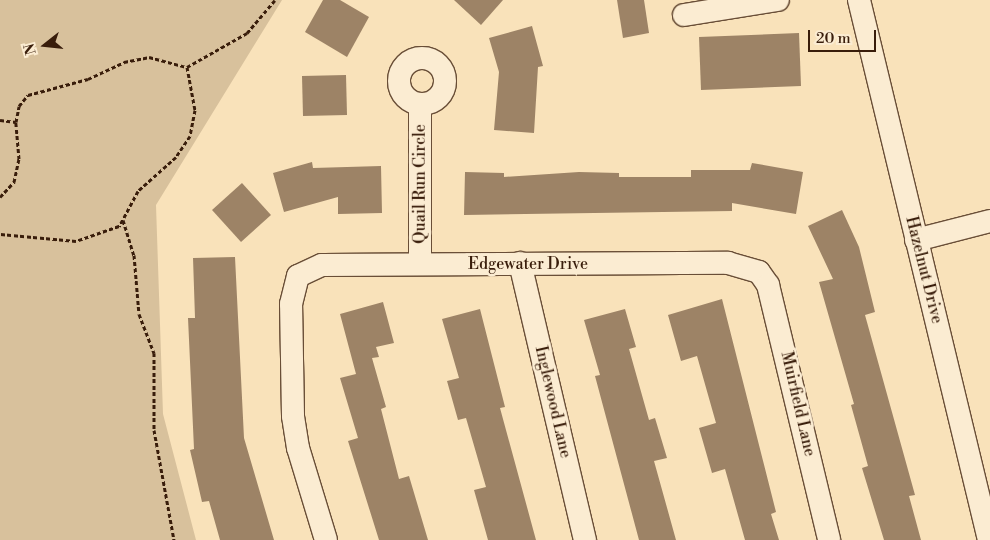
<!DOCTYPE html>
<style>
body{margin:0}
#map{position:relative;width:990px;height:540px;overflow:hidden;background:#f9e2ba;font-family:"Libre Bodoni",serif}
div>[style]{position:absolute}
.green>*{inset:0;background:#d8c19c}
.building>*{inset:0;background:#9d8366}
.path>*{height:3px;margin-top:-1.5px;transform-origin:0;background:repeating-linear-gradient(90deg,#391d0b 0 4px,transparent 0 6.5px)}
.roads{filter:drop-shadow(1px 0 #694e37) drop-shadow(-1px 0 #694e37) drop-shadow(0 1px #694e37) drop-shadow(0 -1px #694e37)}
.minor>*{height:22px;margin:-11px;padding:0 11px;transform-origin:11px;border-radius:11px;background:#fbecd2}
.minor>.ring{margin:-11px;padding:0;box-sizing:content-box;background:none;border:22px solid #fbecd2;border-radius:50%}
span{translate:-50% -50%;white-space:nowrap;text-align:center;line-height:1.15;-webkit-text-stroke:5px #fbecd2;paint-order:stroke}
.street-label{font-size:16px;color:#391d0b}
.north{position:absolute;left:20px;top:20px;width:50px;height:50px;-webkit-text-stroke:4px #fbecd2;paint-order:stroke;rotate:254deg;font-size:14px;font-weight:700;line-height:20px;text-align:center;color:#391d0b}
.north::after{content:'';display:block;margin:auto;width:18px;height:22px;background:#391d0b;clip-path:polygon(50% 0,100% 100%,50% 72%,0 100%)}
.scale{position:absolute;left:808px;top:30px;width:68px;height:22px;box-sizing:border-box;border:2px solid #391d0b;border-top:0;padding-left:6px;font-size:15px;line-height:18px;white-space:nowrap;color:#391d0b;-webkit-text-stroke:4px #fbecd2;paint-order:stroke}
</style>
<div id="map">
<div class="green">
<i style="clip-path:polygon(0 0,282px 0,156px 205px,163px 414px,196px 540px,0 540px)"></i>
</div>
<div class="building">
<i style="clip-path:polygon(323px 0,340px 0,369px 17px,347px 57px,305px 32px)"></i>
<i style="clip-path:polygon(454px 0,503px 0,481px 25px)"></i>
<i style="clip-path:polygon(617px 0,644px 0,649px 33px,623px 38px)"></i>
<i style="clip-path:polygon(532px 26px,543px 66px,538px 67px,534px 133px,494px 130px,499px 72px,489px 38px)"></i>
<i style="clip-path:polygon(799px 33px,801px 86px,701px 90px,699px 37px)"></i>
<i style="clip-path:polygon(346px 75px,347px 115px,303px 116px,302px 76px)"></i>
<i style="clip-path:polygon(312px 162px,313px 168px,381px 166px,382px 213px,338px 214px,338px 197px,284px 212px,273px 173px)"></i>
<i style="clip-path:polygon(752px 163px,803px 172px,796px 214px,732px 203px,732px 211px,464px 215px,465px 172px,504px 173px,504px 177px,579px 172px,619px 173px,619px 177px,691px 177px,691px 170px,750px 170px)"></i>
<i style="clip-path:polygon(242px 183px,271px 215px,241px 242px,212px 210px)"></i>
<i style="clip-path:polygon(842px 210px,859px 247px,875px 312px,865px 315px,915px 495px,909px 496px,921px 540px,884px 540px,862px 468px,868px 466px,851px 405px,854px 404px,819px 282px,833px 279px,808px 226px)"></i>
<i style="clip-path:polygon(235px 257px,244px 438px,274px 540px,220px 540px,209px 501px,202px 502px,190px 450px,194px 449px,188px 318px,195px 318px,193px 258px)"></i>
<i style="clip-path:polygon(722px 299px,776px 512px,771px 514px,779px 540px,745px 540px,725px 469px,712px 473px,699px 428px,716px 423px,697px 356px,681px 361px,668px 315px)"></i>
<i style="clip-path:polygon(383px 302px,394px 343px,376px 347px,379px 357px,372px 358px,386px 407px,381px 409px,399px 479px,409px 476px,428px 540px,379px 540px,348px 441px,358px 438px,340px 378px,356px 374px,340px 314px)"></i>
<i style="clip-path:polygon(480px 309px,505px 407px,500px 408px,536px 540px,488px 540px,474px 490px,486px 487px,466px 418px,458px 420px,447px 381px,459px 378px,442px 319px)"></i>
<i style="clip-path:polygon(625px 309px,636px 347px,629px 349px,649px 420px,655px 418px,667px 458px,654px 461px,676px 540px,639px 540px,595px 376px,600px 375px,584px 320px)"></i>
</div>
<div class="path">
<i style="left:187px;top:67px;width:69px;rotate:-29.5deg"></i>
<i style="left:247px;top:33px;width:43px;rotate:-49.7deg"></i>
<i style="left:0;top:120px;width:16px;rotate:7deg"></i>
<i style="left:0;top:197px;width:21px;rotate:-47deg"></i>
<i style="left:14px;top:182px;width:24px;rotate:-78deg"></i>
<i style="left:19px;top:159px;width:37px;rotate:-95deg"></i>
<i style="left:16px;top:122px;width:16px;rotate:-79deg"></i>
<i style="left:19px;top:106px;width:14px;rotate:-51deg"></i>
<i style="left:28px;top:95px;width:62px;rotate:-14.9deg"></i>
<i style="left:88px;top:79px;width:40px;rotate:-25deg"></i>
<i style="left:124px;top:62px;width:25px;rotate:-11deg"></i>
<i style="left:149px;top:57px;width:39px;rotate:15deg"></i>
<i style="left:187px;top:67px;width:44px;rotate:79.5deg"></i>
<i style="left:195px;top:110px;width:26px;rotate:101deg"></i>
<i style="left:190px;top:136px;width:25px;rotate:124deg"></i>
<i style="left:176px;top:157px;width:51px;rotate:138.2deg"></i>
<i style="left:138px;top:191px;width:40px;rotate:118deg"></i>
<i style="left:119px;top:226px;width:46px;rotate:160.8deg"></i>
<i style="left:76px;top:241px;width:76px;rotate:-174.7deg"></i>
<i style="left:123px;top:220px;width:37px;rotate:73deg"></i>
<i style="left:134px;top:255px;width:59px;rotate:85.2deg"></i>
<i style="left:139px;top:314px;width:42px;rotate:69deg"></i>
<i style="left:154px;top:353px;width:77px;rotate:90deg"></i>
<i style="left:154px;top:430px;width:112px;rotate:79.7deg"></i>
</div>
<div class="roads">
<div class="minor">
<i style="left:859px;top:0;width:555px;rotate:76.46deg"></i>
<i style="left:684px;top:15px;width:95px;rotate:-9.1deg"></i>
<i class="ring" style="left:399px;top:58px;width:24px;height:24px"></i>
<i style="left:420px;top:104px;width:160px;rotate:90deg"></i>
<i style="left:916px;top:240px;width:76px;rotate:-14.4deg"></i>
<i style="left:520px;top:263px;width:285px;rotate:76.8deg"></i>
<i style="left:326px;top:540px;width:96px;rotate:-106.9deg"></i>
<i style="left:298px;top:448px;width:32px;rotate:-99deg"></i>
<i style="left:293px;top:416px;width:112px;rotate:-91deg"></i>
<i style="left:291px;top:304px;width:29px;rotate:-76deg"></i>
<i style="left:298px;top:276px;width:26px;rotate:-25deg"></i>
<i style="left:322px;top:265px;width:406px;rotate:-0.3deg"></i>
<i style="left:728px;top:263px;width:32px;rotate:16deg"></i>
<i style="left:759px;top:272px;width:16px;rotate:55deg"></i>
<i style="left:768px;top:285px;width:262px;rotate:76.5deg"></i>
</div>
</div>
<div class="street-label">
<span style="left:420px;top:184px;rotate:-90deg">Quail Run Circle</span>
<span style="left:528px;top:264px">Edgewater Drive</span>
<span style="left:924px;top:270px;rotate:76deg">Hazelnut Drive</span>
<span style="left:553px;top:402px;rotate:77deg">Inglewood Lane</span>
<span style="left:798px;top:404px;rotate:77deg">Muirfield Lane</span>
</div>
<div class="north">N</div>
<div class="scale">20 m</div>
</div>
